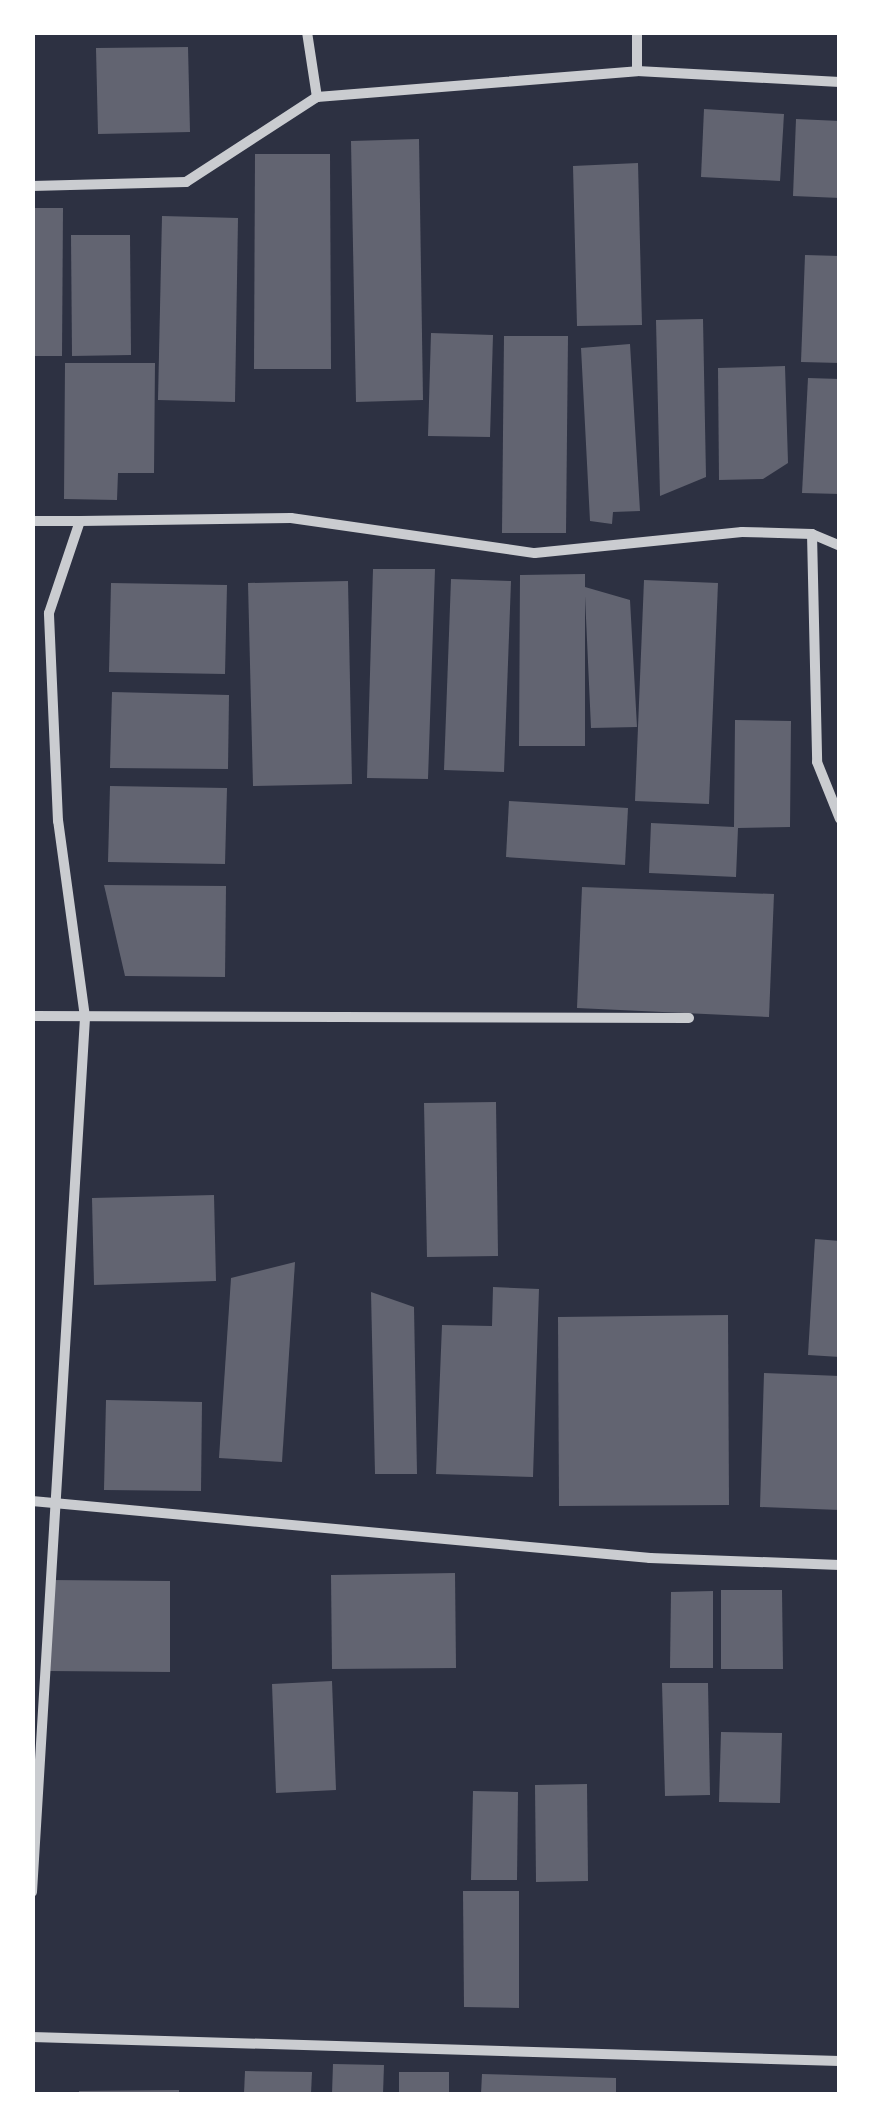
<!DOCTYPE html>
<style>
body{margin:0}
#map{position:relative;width:872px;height:2127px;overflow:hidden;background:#2d3142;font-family:Lora,serif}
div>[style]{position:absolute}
.building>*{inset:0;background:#626471}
.minor>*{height:10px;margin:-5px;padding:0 5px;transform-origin:5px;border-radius:5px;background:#caccd0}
span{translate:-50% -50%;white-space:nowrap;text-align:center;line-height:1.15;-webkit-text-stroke:9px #fff;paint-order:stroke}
.frame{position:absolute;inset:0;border:35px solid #fff;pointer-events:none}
</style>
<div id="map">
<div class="building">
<i style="clip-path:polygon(188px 47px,190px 132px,98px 134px,96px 48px)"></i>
<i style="clip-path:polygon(704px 109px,784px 114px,780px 181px,701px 177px)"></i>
<i style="clip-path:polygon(796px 119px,840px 121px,840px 198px,793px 196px)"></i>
<i style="clip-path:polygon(419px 139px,423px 400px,356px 402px,351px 141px)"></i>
<i style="clip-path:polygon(255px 154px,330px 154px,331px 369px,254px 369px)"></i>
<i style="clip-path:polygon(638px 163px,642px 325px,577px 326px,573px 166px)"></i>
<i style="clip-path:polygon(32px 208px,63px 208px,62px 356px,32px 356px)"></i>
<i style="clip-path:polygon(162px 216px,238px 218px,235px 402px,158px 400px)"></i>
<i style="clip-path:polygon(71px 235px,130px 235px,131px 355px,72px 356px)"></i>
<i style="clip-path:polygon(805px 255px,840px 256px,840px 363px,801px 362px)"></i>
<i style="clip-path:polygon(703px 319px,706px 477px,660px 496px,656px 320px)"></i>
<i style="clip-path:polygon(431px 333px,493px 335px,490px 437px,428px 436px)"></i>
<i style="clip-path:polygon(504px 336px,568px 336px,566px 533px,502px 533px)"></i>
<i style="clip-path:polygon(630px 344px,640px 511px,613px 512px,612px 524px,590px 521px,581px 348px)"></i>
<i style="clip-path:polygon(65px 363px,155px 363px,154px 473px,118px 473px,117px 500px,64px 499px)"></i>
<i style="clip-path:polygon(785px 366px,788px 463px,763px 479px,719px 480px,718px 368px)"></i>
<i style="clip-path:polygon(808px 378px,840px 379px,840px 494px,802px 493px)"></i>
<i style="clip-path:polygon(373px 569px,435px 569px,428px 779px,367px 778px)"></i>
<i style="clip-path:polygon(585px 574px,585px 587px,630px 600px,637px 727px,591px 728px,585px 596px,585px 746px,519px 746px,520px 575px)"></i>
<i style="clip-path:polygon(451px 579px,511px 581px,504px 772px,444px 770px)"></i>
<i style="clip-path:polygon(644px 580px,718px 583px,709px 804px,635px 801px)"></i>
<i style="clip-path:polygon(348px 581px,352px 784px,253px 786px,248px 583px)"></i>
<i style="clip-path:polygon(111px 583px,227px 585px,225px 674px,109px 672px)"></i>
<i style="clip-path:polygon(112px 692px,229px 695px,228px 769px,110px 768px)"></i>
<i style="clip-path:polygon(735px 720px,791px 721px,790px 827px,738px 828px,736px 877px,649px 873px,651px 823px,734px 827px)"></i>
<i style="clip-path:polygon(110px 786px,227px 788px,225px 864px,108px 862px)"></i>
<i style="clip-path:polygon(509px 801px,628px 808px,625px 865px,506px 857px)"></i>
<i style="clip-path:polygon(104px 885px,226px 886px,225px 977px,125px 976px)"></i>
<i style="clip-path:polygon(582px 887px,774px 894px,769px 1017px,577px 1008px)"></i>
<i style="clip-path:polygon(496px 1102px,498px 1256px,427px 1257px,424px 1103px)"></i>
<i style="clip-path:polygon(214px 1195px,216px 1281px,94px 1285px,92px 1198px)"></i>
<i style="clip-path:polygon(815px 1239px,840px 1241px,840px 1357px,808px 1355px)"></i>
<i style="clip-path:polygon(295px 1262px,282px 1462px,219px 1458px,231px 1278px)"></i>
<i style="clip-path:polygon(493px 1287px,539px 1289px,533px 1477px,436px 1474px,442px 1325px,492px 1326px)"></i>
<i style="clip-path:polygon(371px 1292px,414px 1307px,417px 1474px,375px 1474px)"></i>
<i style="clip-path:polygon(728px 1315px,729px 1505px,559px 1506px,558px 1317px)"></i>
<i style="clip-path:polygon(764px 1373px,840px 1376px,840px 1510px,760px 1507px)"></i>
<i style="clip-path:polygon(106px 1400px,202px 1402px,201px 1491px,104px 1490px)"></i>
<i style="clip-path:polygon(455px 1573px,456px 1668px,332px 1669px,331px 1575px)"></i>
<i style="clip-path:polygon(49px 1580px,170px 1581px,170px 1672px,48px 1671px)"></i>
<i style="clip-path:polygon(721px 1590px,782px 1590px,783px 1669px,721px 1669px)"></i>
<i style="clip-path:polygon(713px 1591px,713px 1668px,670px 1668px,671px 1592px)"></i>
<i style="clip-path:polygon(332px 1681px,336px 1790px,276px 1793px,272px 1684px)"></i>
<i style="clip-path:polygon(662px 1683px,708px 1683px,710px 1795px,665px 1796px)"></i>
<i style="clip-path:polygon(721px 1732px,782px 1733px,780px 1803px,719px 1802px)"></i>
<i style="clip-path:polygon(587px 1784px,588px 1881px,536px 1882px,535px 1785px)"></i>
<i style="clip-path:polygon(473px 1791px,518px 1792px,517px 1880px,471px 1880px)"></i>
<i style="clip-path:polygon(463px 1891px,519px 1891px,519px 2008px,464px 2007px)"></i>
<i style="clip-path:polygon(333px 2064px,384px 2065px,383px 2094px,332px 2094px)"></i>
<i style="clip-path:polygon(245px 2071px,312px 2072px,311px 2094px,244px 2094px)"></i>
<i style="clip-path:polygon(399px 2072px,449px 2072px,449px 2094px,399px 2094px)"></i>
<i style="clip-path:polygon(482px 2074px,616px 2078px,616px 2094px,481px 2094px)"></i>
<i style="clip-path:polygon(179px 2090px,179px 2094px,79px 2094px,79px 2091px)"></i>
</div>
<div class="minor">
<i style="left:307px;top:32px;width:66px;rotate:81.3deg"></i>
<i style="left:637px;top:71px;width:39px;rotate:-90deg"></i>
<i style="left:32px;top:186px;width:154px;rotate:-1.5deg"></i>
<i style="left:186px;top:182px;width:156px;rotate:-33deg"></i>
<i style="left:317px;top:97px;width:321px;rotate:-4.6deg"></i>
<i style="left:637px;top:71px;width:203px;rotate:3.1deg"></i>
<i style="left:32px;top:521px;width:48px"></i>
<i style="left:812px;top:534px;width:228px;rotate:88.7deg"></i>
<i style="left:817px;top:762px;width:61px;rotate:68deg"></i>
<i style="left:32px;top:1016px;width:657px;rotate:0.17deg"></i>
<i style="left:32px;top:1501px;width:621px;rotate:5.27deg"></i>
<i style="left:650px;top:1558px;width:190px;rotate:2.1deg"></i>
<i style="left:32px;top:1892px;width:877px;rotate:-86.53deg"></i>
<i style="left:85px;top:1017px;width:198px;rotate:-97.8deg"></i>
<i style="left:58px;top:821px;width:208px;rotate:-92.5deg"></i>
<i style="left:49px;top:613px;width:97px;rotate:-71.4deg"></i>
<i style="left:80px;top:521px;width:211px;rotate:-0.8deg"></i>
<i style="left:291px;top:518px;width:246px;rotate:8.2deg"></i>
<i style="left:535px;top:553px;width:208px;rotate:-5.8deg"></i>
<i style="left:742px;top:532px;width:70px;rotate:1.6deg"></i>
<i style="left:812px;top:534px;width:30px;rotate:23deg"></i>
<i style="left:32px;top:2037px;width:808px;rotate:1.7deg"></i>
</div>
<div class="frame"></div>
</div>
